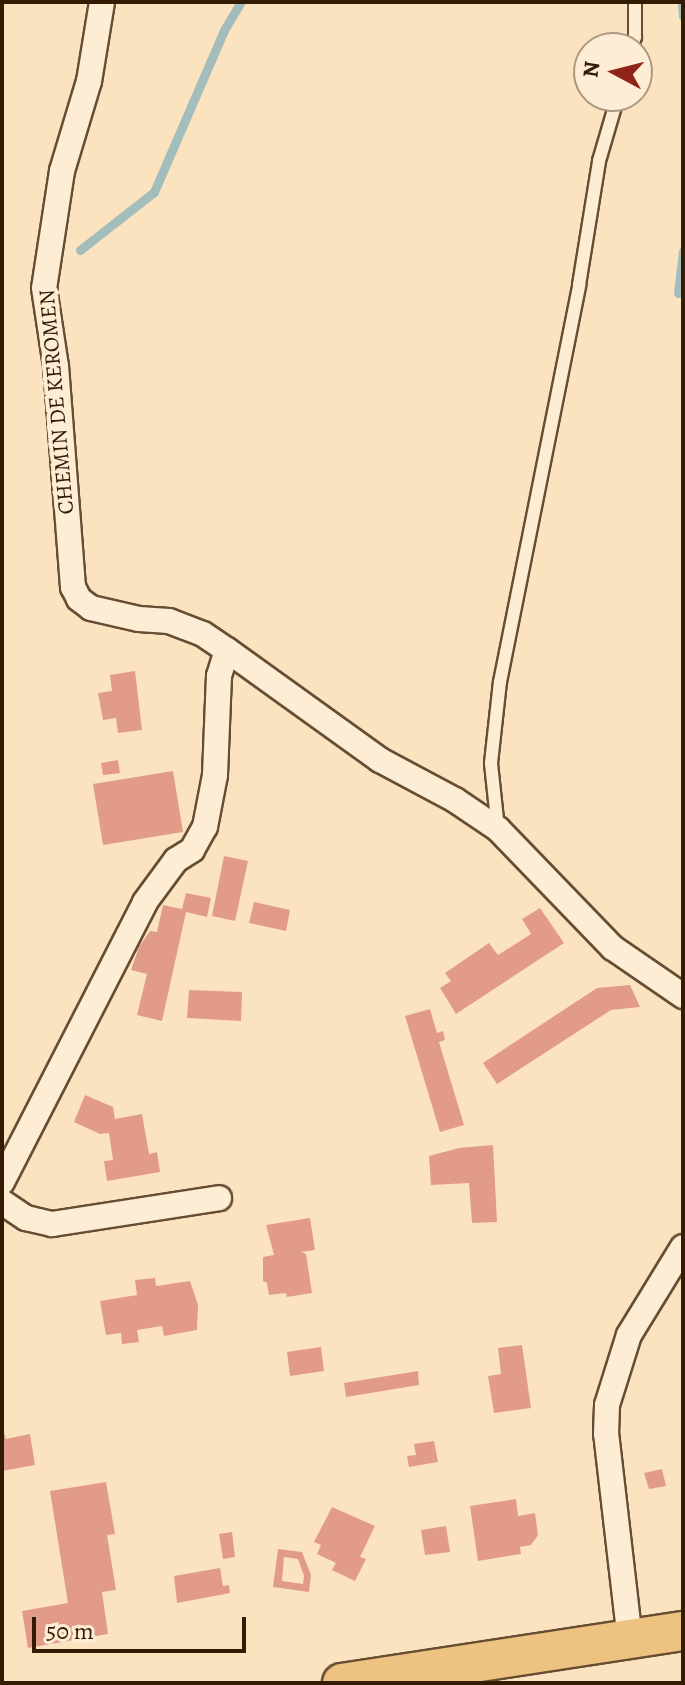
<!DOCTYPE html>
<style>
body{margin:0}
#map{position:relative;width:685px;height:1685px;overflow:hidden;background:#fce3bf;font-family:Alegreya,serif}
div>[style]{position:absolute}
.stream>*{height:9px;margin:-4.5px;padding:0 4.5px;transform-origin:4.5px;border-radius:4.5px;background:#a3bcbc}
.building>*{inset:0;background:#e29b88}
.roads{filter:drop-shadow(2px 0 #664d33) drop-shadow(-2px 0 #664d33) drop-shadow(0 2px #664d33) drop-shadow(0 -2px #664d33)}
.service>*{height:12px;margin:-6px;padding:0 6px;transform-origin:6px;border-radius:6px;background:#fdedd5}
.minor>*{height:24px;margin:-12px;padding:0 12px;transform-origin:12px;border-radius:12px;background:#fdedd5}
.primary>*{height:38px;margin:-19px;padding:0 19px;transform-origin:19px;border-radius:19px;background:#eec280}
span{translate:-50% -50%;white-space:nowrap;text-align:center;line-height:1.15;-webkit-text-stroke:8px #fdedd5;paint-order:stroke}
.street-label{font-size:22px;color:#341b04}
.frame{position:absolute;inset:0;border:4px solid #341b04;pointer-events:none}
.north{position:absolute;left:573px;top:32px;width:80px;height:80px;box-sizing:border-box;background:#fdedd5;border:2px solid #ad9981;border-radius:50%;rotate:277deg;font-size:22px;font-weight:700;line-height:32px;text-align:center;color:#341b04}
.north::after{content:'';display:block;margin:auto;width:28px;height:36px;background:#8f2418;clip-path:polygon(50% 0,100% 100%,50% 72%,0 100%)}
.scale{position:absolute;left:32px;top:1617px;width:214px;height:36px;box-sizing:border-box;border:4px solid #341b04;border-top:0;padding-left:10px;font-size:24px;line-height:28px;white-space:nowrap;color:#341b04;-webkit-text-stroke:6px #fdedd5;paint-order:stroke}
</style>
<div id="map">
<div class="stream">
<i style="left:682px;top:2px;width:14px;rotate:86deg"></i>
<i style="left:80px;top:250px;width:94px;rotate:-38.1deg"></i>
<i style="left:154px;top:192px;width:176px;rotate:-66.6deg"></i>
<i style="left:224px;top:30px;width:33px;rotate:-59deg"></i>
<i style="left:678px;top:293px;width:42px;rotate:-83.2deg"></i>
</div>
<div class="building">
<i style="clip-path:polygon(135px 671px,142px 730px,118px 733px,116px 718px,103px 720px,98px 693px,112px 691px,110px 675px)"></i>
<i style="clip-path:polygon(118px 760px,120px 773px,103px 775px,101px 763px)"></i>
<i style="clip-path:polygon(173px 771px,183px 832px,103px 845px,93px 784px)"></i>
<i style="clip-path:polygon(224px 856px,248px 861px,235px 921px,212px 916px)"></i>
<i style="clip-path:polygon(186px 893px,211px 898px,207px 917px,186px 912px,162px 1021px,137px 1015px,147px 974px,131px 970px,139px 947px,150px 931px,157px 932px,163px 905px,182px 909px)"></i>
<i style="clip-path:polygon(254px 902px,290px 910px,286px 931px,249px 923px)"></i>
<i style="clip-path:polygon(540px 908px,564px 943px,456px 1014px,440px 988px,451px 981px,445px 973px,489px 943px,498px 955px,531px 934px,522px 919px)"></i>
<i style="clip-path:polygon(630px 985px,640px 1007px,611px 1010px,497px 1084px,483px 1063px,597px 988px)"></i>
<i style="clip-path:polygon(189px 990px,242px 992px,241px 1021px,187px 1018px)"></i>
<i style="clip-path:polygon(430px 1009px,437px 1033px,443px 1031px,445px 1040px,439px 1042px,464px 1125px,440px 1132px,405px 1016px)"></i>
<i style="clip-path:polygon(85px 1095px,113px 1107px,115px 1119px,142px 1114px,149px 1154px,157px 1152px,160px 1172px,107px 1181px,104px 1161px,113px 1160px,109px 1133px,100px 1134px,74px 1122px)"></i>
<i style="clip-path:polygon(493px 1145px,497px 1222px,472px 1223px,469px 1183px,431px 1185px,429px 1156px,459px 1148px)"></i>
<i style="clip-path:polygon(310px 1218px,315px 1250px,301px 1252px,306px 1254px,312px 1293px,287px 1297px,286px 1293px,269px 1295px,267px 1283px,263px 1281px,263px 1257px,274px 1255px,266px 1225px)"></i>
<i style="clip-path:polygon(155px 1278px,156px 1286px,190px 1281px,198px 1305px,197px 1330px,164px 1336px,162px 1326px,137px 1330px,139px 1342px,122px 1344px,121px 1333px,106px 1335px,100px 1301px,137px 1295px,135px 1280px)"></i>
<i style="clip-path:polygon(522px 1345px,531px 1408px,494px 1413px,488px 1376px,501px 1374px,498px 1348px)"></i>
<i style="clip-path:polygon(321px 1347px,324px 1371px,290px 1376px,287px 1352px)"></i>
<i style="clip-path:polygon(418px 1371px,419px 1385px,346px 1397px,344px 1383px)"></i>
<i style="clip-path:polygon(2px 1426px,6px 1439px,30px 1434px,35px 1465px,2px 1471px)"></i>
<i style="clip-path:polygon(434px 1441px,438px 1462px,409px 1467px,407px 1456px,416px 1455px,414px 1444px)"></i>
<i style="clip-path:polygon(662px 1469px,666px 1486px,649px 1489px,644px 1473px)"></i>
<i style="clip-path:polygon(106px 1482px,115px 1534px,107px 1535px,116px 1590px,102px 1592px,108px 1634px,28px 1648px,22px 1611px,68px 1603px,50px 1491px)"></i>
<i style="clip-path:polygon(516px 1499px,518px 1516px,535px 1513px,538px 1535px,531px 1545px,520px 1547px,521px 1554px,478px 1561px,470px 1506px)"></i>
<i style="clip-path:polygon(332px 1507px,375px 1526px,360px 1557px,366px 1559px,355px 1581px,332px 1570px,336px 1563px,317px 1554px,321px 1545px,314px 1542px)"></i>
<i style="clip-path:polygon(446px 1526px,450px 1552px,425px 1555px,421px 1530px)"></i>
<i style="clip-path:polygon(232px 1532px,235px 1557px,223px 1559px,219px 1534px)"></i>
<i style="clip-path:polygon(evenodd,278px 1549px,302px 1552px,311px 1575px,309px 1592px,273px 1587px,278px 1549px,284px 1557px,298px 1559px,304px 1576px,303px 1584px,282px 1581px,284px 1557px)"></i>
<i style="clip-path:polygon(220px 1568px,223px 1586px,229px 1585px,230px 1593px,177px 1603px,174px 1576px)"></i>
</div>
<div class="roads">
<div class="service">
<i style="left:631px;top:48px;width:12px;rotate:-70deg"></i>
<i style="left:635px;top:37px;width:35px;rotate:-90deg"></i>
<i style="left:498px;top:829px;width:66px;rotate:-96.1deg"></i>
<i style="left:491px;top:763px;width:81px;rotate:-83.7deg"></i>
<i style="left:500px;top:682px;width:405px;rotate:-78.7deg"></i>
<i style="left:579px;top:285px;width:126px;rotate:-80.8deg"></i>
<i style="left:599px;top:161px;width:68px;rotate:-73.7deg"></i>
</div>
<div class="minor">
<i style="left:102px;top:2px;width:80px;rotate:99.3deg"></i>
<i style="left:89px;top:81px;width:94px;rotate:106.7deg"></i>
<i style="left:62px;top:171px;width:118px;rotate:98.7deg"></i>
<i style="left:44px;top:288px;width:79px;rotate:81.3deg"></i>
<i style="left:56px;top:366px;width:222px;rotate:85.6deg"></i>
<i style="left:73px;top:587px;width:13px;rotate:63deg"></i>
<i style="left:79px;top:599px;width:15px;rotate:37deg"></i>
<i style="left:91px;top:608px;width:49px;rotate:12.9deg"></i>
<i style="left:139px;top:619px;width:30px;rotate:4deg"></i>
<i style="left:169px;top:621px;width:36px;rotate:21deg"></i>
<i style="left:203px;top:634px;width:29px;rotate:34deg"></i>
<i style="left:2px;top:1182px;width:314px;rotate:-62.9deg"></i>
<i style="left:145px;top:902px;width:52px;rotate:-53.6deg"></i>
<i style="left:176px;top:860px;width:19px;rotate:-32deg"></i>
<i style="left:192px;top:850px;width:26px;rotate:-61deg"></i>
<i style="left:205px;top:827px;width:53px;rotate:-79.1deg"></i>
<i style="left:215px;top:775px;width:99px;rotate:-87.7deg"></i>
<i style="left:219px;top:676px;width:27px;rotate:-73deg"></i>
<i style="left:227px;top:650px;width:188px;rotate:35.7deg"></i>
<i style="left:380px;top:760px;width:85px;rotate:28.1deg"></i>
<i style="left:455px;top:800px;width:52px;rotate:34deg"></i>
<i style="left:498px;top:829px;width:165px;rotate:46deg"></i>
<i style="left:613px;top:948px;width:85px;rotate:34.4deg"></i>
<i style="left:2px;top:1202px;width:29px;rotate:34deg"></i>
<i style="left:26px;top:1218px;width:27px;rotate:13deg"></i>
<i style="left:52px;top:1224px;width:169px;rotate:-8.8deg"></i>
<i style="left:630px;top:1640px;width:207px;rotate:-96.6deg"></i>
<i style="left:606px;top:1434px;width:29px;rotate:-88deg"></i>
<i style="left:607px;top:1405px;width:73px;rotate:-72.6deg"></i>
<i style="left:629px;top:1335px;width:103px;rotate:-58.5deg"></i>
</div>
<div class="primary">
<i style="left:342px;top:1683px;width:345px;rotate:-8.7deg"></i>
</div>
</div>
<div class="street-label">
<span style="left:57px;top:402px;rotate:-95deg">CHEMIN DE KEROMEN</span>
</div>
<div class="frame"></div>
<div class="north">N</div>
<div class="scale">50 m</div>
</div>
